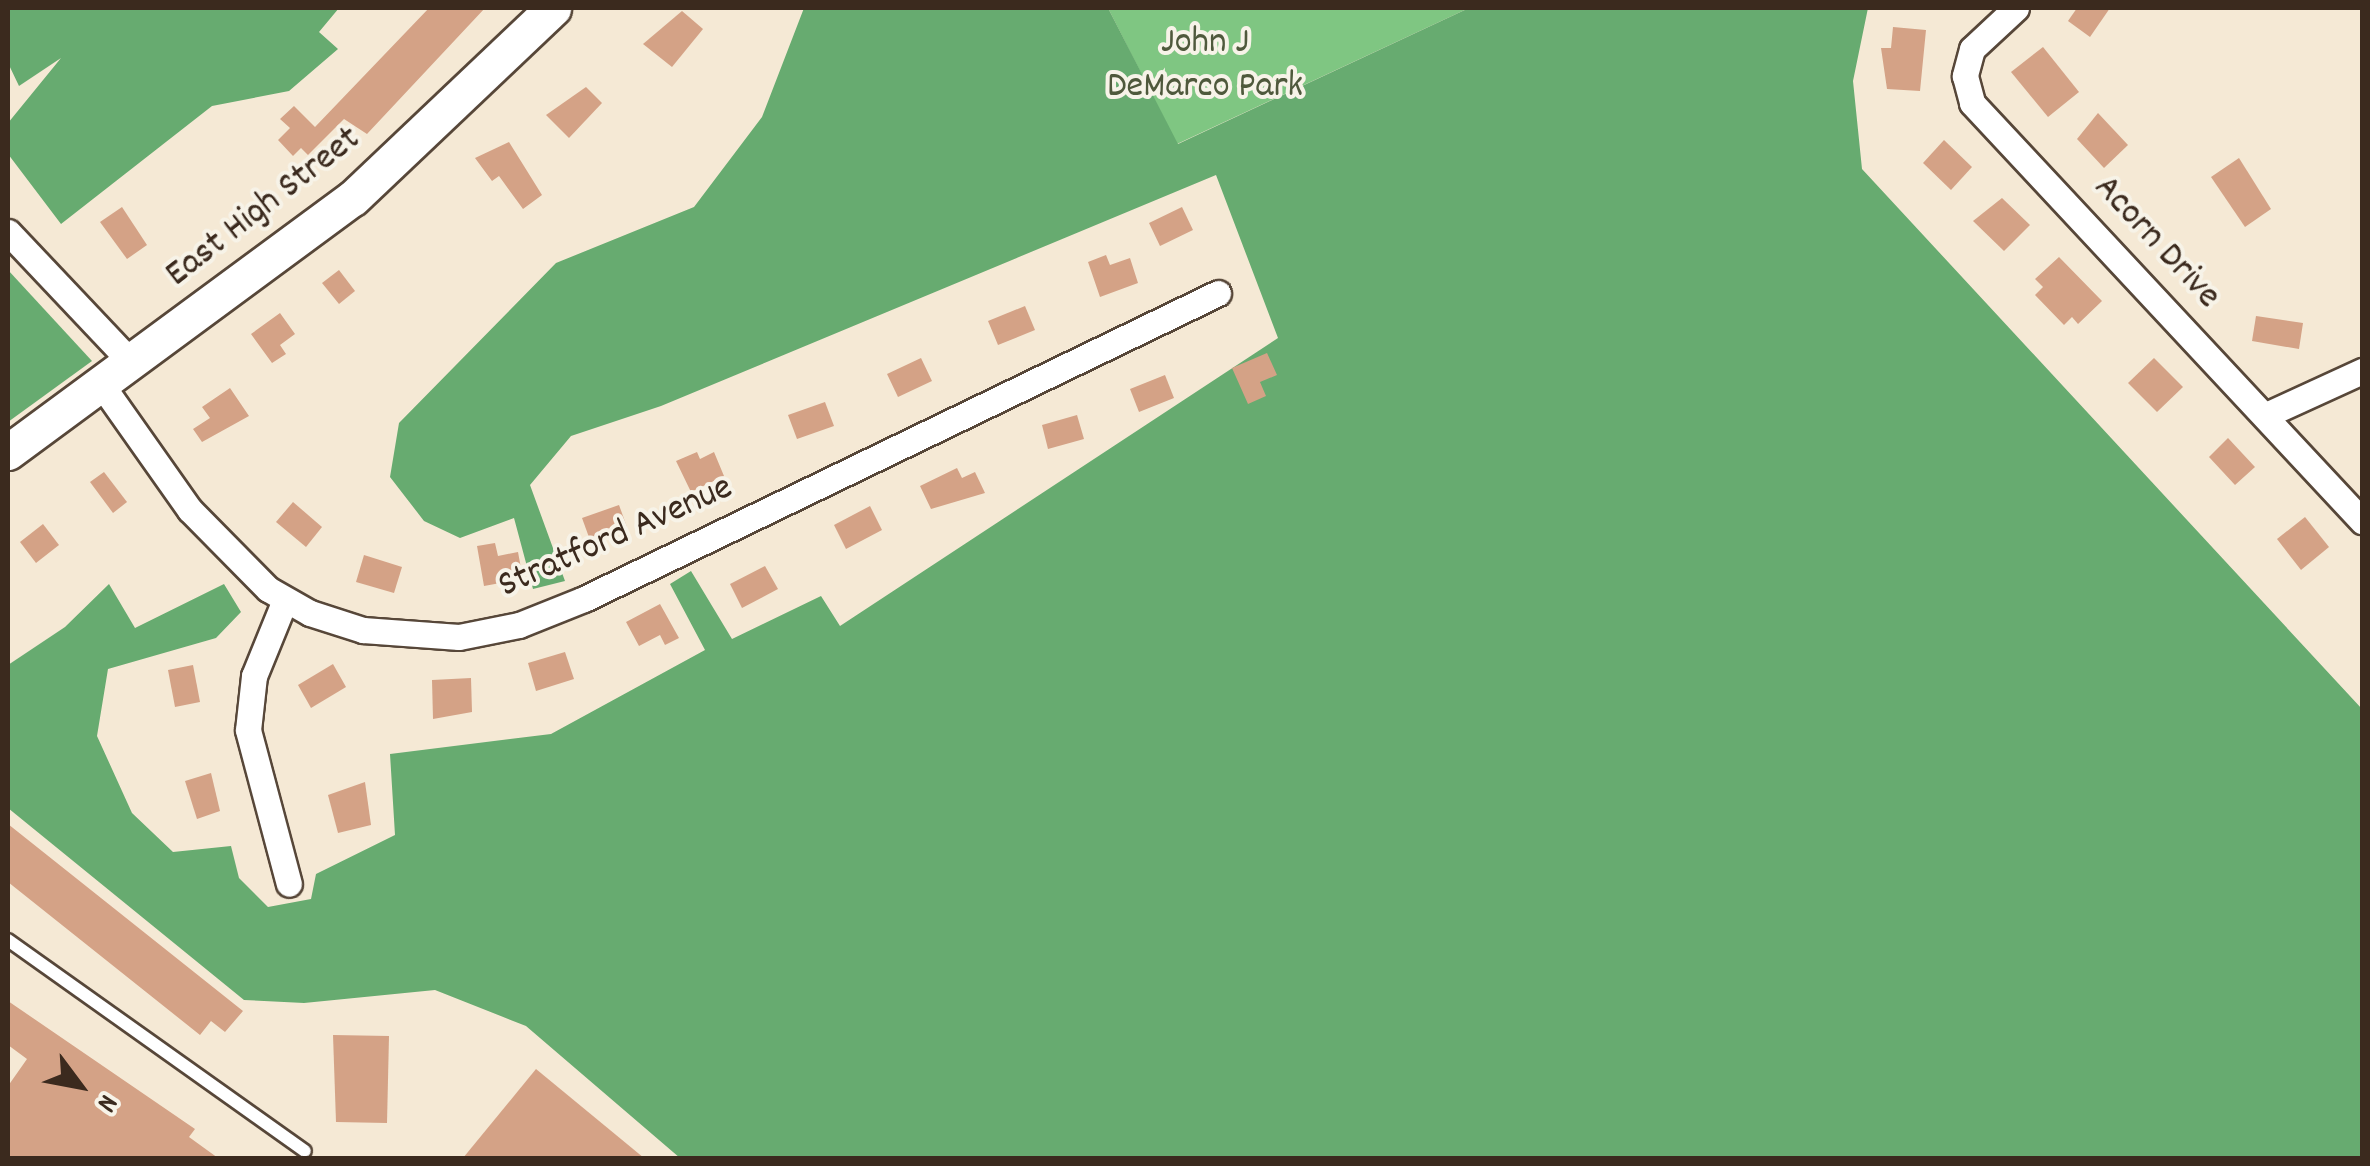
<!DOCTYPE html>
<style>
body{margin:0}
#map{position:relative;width:2370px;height:1166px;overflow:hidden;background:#f5e9d5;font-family:Dekko,sans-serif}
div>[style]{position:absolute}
.green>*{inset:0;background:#7fc682}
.forest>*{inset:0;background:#67ab70}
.building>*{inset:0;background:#d4a286}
.roads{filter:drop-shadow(2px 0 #574739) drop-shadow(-2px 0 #574739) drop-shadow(0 2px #574739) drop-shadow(0 -2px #574739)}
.service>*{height:12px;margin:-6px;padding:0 6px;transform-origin:6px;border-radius:6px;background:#fff}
.minor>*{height:25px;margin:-12.5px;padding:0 12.5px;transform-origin:12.5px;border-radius:12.5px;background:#fff}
.secondary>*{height:35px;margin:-17.5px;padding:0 17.5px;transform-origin:17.5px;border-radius:17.5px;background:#fff}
span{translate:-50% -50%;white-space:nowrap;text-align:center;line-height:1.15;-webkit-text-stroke:8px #f7f3e8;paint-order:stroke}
.park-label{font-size:38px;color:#4f593c}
.street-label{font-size:38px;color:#3b2a1e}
.frame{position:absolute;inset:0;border:10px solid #3b2a1e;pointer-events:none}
.north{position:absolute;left:30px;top:1036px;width:100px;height:100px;-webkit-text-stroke:8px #f7f3e8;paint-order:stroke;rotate:122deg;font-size:28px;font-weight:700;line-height:40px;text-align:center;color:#3b2a1e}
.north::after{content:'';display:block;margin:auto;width:35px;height:45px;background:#3b2a1e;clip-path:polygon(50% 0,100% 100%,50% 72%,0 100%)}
</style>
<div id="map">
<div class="green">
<i style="clip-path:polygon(1108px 8px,1469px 8px,1177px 144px)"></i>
</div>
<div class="forest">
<i style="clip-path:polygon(8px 8px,339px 8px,319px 32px,338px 49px,289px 91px,212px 106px,61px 224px,8px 154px,8px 123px,61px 58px,19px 86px,8px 63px)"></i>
<i style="clip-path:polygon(804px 8px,1108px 8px,1178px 144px,1469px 8px,1868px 8px,1853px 81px,1862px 169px,2362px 709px,2362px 1158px,680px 1158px,526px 1026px,435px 990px,304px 1003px,244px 1000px,8px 808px,8px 665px,65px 627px,109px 584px,135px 628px,224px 584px,241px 612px,216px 638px,108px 669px,97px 736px,132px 813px,173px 852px,231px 846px,239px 878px,268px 907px,311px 899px,316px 874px,395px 835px,390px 754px,551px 734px,705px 650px,670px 584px,691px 571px,732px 639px,821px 596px,840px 626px,1278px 338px,1216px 175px,661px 406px,571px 436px,530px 485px,565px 581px,533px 589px,514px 518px,460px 538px,424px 521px,390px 477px,399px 423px,556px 263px,694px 207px,762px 117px)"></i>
<i style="clip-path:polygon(8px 270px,92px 361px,8px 422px)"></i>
</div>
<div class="building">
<i style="clip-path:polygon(429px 8px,485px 8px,367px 134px,344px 119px,308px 155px,301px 148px,293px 156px,278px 140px,290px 128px,280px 119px,294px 106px,315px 127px)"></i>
<i style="clip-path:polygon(2077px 8px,2110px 8px,2090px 37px,2068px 21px)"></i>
<i style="clip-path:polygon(682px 11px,703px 29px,672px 67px,643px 44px)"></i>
<i style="clip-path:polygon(1893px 27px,1926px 30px,1920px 91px,1887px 89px,1881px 48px,1891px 48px)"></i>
<i style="clip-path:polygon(2043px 47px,2079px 92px,2048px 117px,2011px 72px)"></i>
<i style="clip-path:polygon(586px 87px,602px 103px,569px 138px,546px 115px)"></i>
<i style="clip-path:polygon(2098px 113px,2128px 145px,2104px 168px,2077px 139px)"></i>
<i style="clip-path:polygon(1944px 140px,1972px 167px,1951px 190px,1923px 163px)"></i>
<i style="clip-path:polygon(509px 142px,542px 195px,523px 209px,499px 176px,492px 181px,475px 158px)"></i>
<i style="clip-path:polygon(2239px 158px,2271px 209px,2245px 227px,2211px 177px)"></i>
<i style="clip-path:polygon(2002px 198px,2030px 225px,2004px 251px,1973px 221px)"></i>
<i style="clip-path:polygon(122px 207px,147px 245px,127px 259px,100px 222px)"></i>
<i style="clip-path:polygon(1182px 207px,1193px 230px,1160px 246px,1149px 223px)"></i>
<i style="clip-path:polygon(1106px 255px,1110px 265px,1130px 258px,1138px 283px,1100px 297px,1088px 262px)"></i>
<i style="clip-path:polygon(2059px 257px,2102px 301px,2078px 324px,2072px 317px,2064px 325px,2035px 295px,2043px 287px,2035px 279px)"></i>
<i style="clip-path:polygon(339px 270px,355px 291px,339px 304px,322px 283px)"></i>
<i style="clip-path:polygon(1025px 306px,1035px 330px,998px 345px,988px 321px)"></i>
<i style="clip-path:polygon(280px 313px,295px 334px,280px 345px,286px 354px,272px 363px,251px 334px)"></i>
<i style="clip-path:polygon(2256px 316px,2303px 323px,2299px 349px,2252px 341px)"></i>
<i style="clip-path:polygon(1267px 353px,1277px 375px,1260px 382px,1266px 396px,1248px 404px,1232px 368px)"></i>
<i style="clip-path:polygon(921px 358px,932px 381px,898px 397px,887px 374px)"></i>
<i style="clip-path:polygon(2154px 358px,2183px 387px,2157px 412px,2128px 383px)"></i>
<i style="clip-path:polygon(1165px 375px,1174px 398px,1139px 412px,1130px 389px)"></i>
<i style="clip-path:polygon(230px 388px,249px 416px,202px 442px,193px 429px,210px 418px,202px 407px)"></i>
<i style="clip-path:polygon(825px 402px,834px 426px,797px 439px,788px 415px)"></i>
<i style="clip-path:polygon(1077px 415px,1084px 439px,1048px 449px,1042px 425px)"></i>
<i style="clip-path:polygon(2228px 438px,2255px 467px,2235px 485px,2209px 457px)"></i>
<i style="clip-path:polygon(697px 452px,700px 459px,714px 452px,724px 476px,691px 492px,676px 461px)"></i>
<i style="clip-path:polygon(957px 468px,962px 478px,975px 472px,985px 493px,931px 509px,920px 486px)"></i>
<i style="clip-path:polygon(104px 472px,127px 502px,113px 513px,90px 482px)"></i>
<i style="clip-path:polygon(293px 502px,322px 527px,306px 547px,276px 522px)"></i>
<i style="clip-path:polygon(619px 505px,627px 527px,590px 540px,582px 518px)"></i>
<i style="clip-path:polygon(870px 506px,882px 530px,846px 549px,834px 525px)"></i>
<i style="clip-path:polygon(2305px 517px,2329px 547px,2301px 570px,2277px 539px)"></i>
<i style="clip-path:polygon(43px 524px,59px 545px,36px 563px,20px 542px)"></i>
<i style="clip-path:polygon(495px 543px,498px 556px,518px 552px,523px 579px,484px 586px,477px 546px)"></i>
<i style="clip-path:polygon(364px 555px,402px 567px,394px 593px,356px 582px)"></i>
<i style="clip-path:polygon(765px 566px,778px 589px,742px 608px,730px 584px)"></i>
<i style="clip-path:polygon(660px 604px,679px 638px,665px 645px,660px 635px,639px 646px,626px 622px)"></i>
<i style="clip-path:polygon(565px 652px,574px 679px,536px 691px,528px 663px)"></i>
<i style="clip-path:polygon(333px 664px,346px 687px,311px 708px,298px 685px)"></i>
<i style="clip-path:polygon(193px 665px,200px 702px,175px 707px,168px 670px)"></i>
<i style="clip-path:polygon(471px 678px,472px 712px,433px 719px,432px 680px)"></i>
<i style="clip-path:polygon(211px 773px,220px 811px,197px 819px,185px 781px)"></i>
<i style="clip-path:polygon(365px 782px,371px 825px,338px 833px,328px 795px)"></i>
<i style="clip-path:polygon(8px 824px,243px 1011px,225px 1032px,211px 1021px,200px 1035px,8px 882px)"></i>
<i style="clip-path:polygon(8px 1001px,195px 1129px,189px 1137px,218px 1158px,8px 1158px,8px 1086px,27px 1059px,8px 1045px)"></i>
<i style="clip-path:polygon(333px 1035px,389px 1036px,387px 1123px,336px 1122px)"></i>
<i style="clip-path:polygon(536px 1069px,644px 1158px,463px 1158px)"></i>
</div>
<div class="roads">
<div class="service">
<i style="left:8px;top:940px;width:364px;rotate:35.4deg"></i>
</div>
<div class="minor">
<i style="left:2016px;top:8px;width:60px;rotate:137deg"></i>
<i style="left:1972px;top:49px;width:28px;rotate:105deg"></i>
<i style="left:1965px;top:76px;width:28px;rotate:75deg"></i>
<i style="left:1972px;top:103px;width:572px;rotate:46.98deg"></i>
<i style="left:8px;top:232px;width:179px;rotate:46.6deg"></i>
<i style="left:101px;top:384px;width:154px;rotate:54.8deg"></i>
<i style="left:190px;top:510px;width:111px;rotate:45.4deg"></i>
<i style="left:268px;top:589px;width:48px;rotate:29.7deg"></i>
<i style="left:310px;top:613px;width:56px;rotate:17.8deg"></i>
<i style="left:363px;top:630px;width:96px;rotate:4.2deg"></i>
<i style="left:459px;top:637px;width:61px;rotate:-11.3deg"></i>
<i style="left:519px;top:625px;width:70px;rotate:-21.8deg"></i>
<i style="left:584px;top:599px;width:704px;rotate:-25.76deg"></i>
<i style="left:2266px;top:415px;width:106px;rotate:-24.6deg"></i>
<i style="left:285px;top:600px;width:82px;rotate:112.2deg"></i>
<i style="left:254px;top:676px;width:54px;rotate:96.3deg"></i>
<i style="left:248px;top:730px;width:159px;rotate:75.1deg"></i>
</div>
<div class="secondary">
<i style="left:8px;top:452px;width:428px;rotate:-36.4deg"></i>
<i style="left:353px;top:198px;width:276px;rotate:-43.5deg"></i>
</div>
</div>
<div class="park-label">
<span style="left:1205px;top:66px">John J<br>DeMarco Park</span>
</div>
<div class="street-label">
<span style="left:264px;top:208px;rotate:-38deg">East High Street</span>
<span style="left:2156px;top:243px;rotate:47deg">Acorn Drive</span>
<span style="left:616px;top:538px;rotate:-24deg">Stratford Avenue</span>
</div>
<div class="frame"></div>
<div class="north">N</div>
</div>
